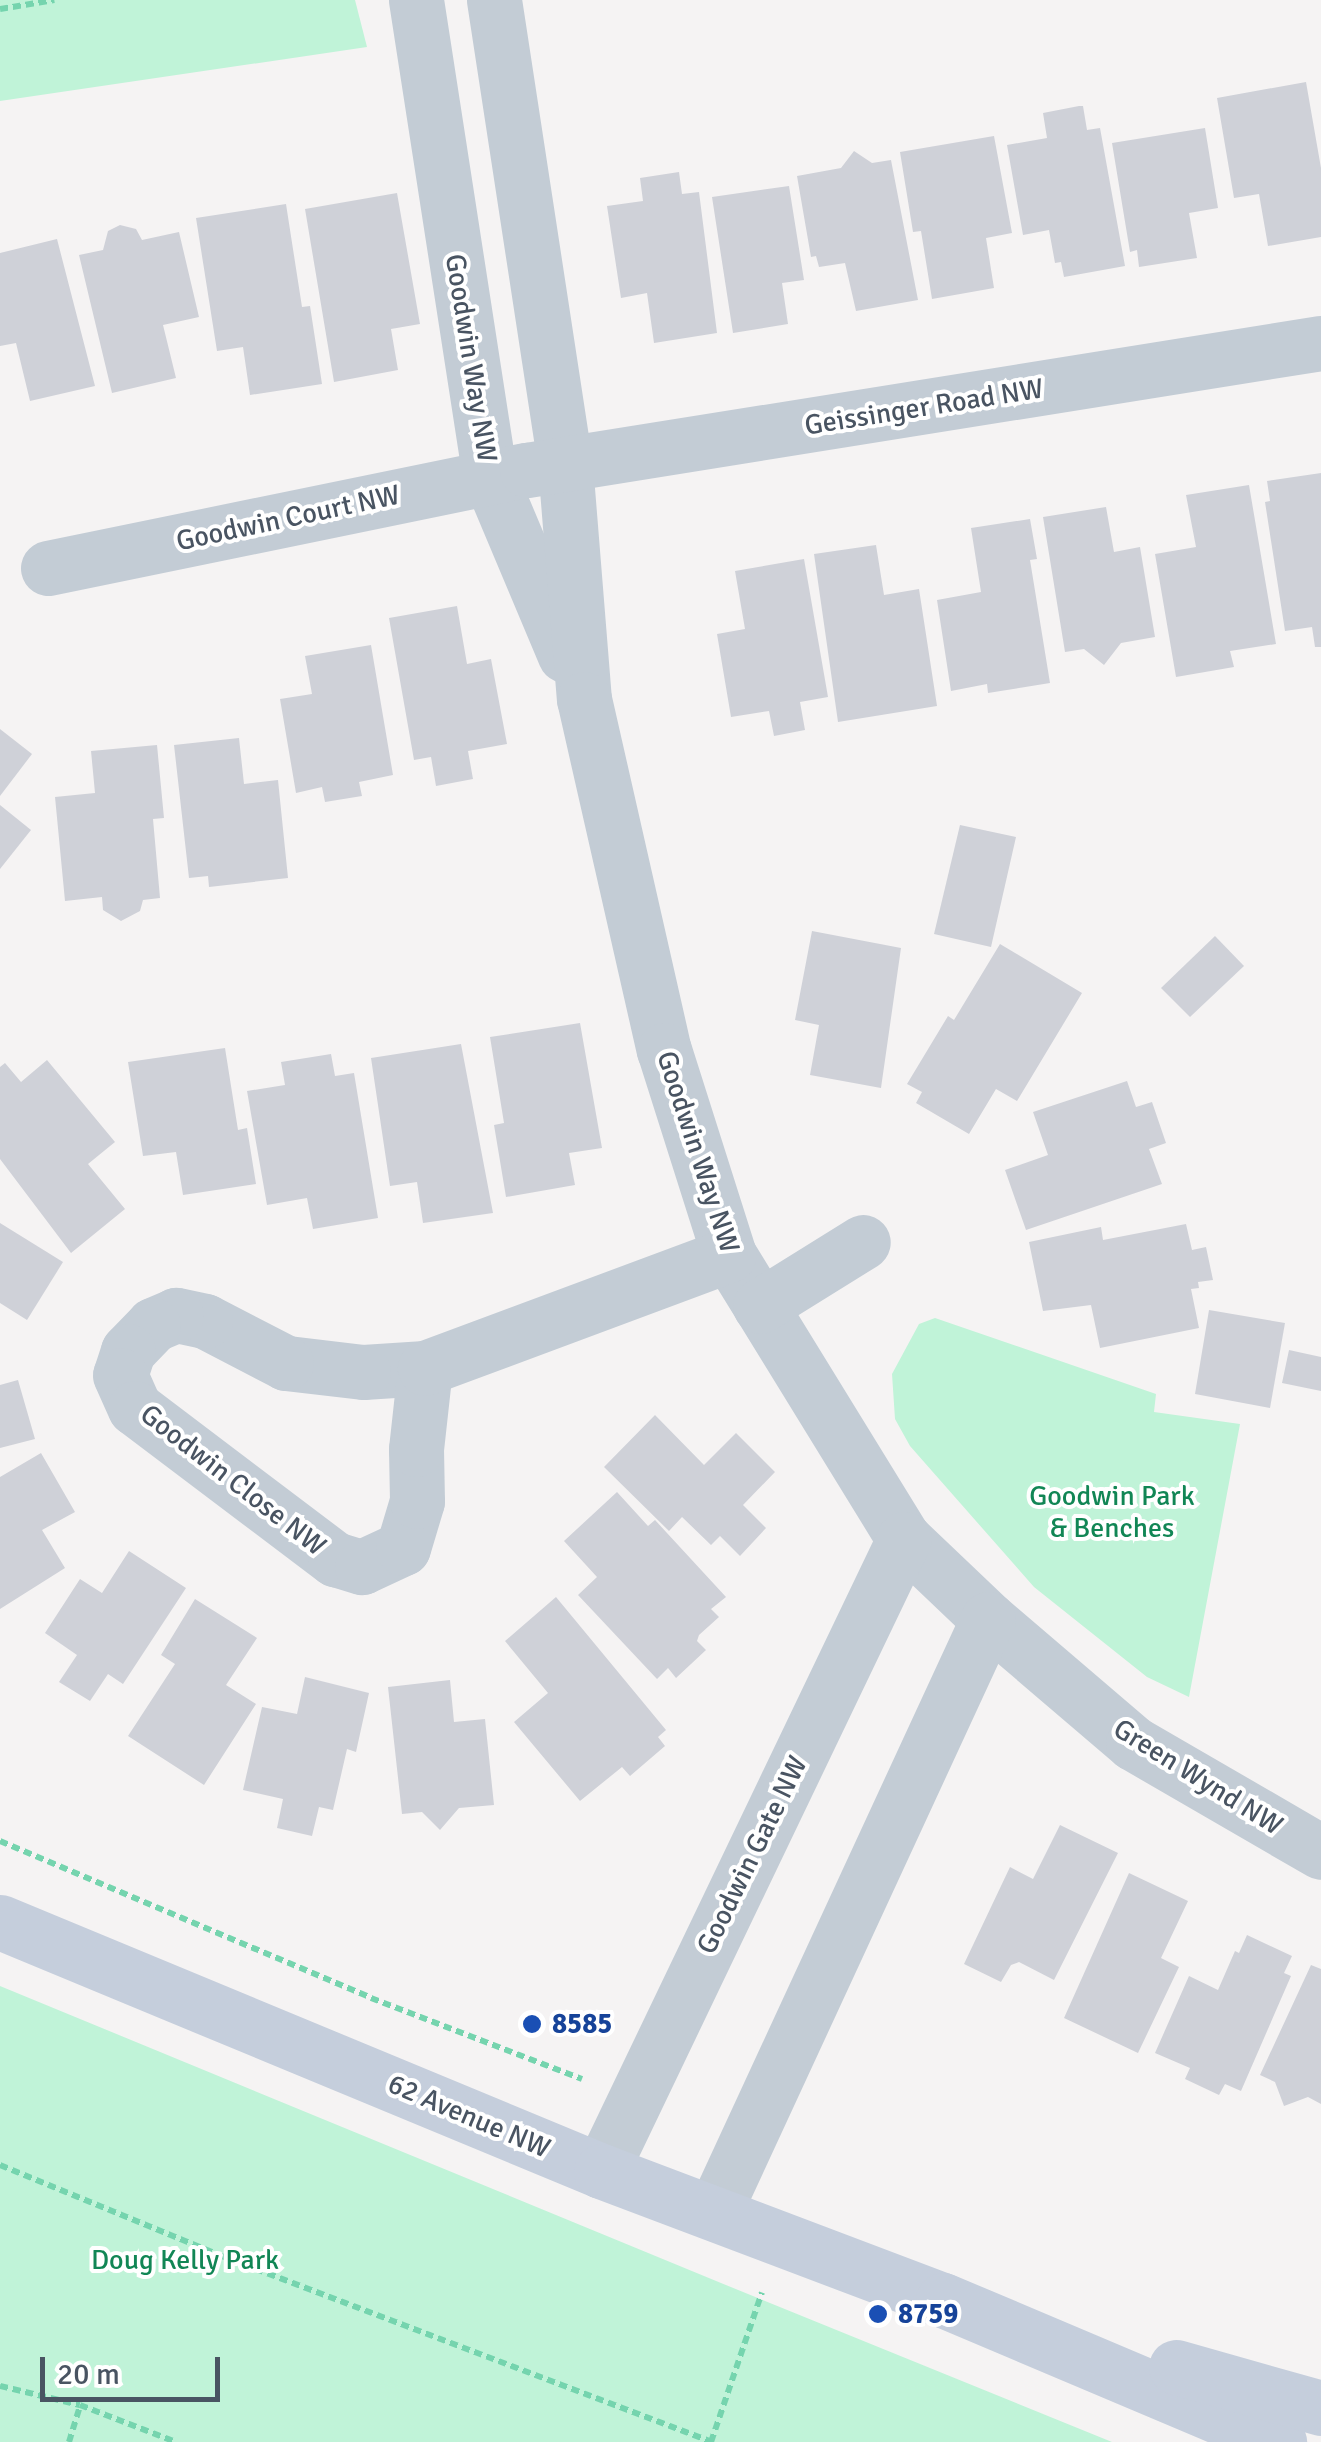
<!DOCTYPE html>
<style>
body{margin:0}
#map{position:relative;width:1321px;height:2442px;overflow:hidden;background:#f5f3f3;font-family:Signika,sans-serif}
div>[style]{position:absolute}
.green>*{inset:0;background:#c0f3d8}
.building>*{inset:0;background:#cfd1d8}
.path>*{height:6px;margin-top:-3px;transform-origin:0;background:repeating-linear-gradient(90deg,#75d4ae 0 8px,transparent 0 13px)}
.minor>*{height:55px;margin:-27.5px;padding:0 27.5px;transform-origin:27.5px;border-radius:27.5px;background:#c3ccd5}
.secondary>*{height:55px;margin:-27.5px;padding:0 27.5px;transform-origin:27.5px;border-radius:27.5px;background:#c5cedc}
.dots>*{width:28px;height:28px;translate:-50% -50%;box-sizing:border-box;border:5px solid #fff;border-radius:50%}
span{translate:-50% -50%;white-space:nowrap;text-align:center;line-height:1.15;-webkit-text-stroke:8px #fff;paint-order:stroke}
.street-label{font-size:28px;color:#495462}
.park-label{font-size:28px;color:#118655}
.transit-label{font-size:28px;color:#164399;font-weight:700}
.left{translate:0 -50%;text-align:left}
.scale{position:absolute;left:40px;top:2357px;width:180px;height:45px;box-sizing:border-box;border:5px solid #495462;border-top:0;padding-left:12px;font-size:30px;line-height:35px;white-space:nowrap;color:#495462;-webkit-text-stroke:8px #fff;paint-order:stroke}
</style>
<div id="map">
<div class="green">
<i style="clip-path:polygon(0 0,355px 0,367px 47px,0 101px)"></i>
<i style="clip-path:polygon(935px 1318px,1156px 1394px,1154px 1412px,1240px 1424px,1189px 1697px,1147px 1677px,1034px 1587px,910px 1446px,895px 1419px,892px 1374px,919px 1324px)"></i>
<i style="clip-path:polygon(0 1986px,721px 2283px,1112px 2442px,0 2442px)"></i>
</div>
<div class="building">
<i style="clip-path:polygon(1306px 82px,1321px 168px,1321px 237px,1268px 246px,1259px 194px,1234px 198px,1217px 98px)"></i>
<i style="clip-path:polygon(1079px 106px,1083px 106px,1087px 130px,1100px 128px,1125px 266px,1064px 277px,1061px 262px,1055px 263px,1049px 230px,1023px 235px,1007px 145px,1047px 138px,1043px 113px)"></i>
<i style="clip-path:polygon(1205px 128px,1218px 208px,1189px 213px,1197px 258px,1139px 267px,1137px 250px,1130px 252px,1112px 143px)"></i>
<i style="clip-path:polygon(994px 136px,1012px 233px,986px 238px,994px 288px,932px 299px,921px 231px,913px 232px,900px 152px)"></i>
<i style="clip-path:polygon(854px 151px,872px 163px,891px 160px,918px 300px,856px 311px,845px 263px,819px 267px,816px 256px,811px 257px,797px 176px,841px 168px)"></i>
<i style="clip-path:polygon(679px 172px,682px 194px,699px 192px,717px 333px,654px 343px,647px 293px,621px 298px,607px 206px,643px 201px,640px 178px)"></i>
<i style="clip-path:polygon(789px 186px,804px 280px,782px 283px,788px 324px,733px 333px,712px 197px)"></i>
<i style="clip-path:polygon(397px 193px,420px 324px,391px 329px,398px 370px,334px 382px,305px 209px)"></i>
<i style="clip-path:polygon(286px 204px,302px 307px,310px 306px,322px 384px,250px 395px,243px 347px,217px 351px,196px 218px)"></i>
<i style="clip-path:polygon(120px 225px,136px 229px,142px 240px,179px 232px,199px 317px,163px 325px,176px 378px,112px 393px,79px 255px,103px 250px,108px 231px)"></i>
<i style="clip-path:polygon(57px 239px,95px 386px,30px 401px,16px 343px,0 346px,0 253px)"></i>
<i style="clip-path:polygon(1321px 473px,1321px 647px,1315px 647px,1312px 627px,1285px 631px,1265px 502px,1270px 501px,1267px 481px)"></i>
<i style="clip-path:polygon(1249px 485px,1276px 644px,1230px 651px,1234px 667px,1176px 677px,1155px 554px,1196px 547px,1186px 495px)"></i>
<i style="clip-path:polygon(1106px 507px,1114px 552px,1140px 547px,1155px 637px,1121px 643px,1104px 665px,1084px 649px,1065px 652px,1043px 517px)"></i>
<i style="clip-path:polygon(1030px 519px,1037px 559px,1030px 560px,1050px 683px,988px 693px,987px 684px,951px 691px,937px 600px,981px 592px,971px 528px)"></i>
<i style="clip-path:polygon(876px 545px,884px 595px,919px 589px,937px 706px,838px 722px,814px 554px)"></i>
<i style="clip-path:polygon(804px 559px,828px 697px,800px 702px,805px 730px,774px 736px,769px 711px,731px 717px,717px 634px,745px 629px,735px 571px)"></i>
<i style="clip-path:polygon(457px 606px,467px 664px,491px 659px,507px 744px,468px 751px,473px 779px,436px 786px,431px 757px,414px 760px,389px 618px)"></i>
<i style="clip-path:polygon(371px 645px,393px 775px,359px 782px,362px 796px,325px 802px,322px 787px,296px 793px,280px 699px,312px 694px,305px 656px)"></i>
<i style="clip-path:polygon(0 729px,32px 754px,0 796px)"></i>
<i style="clip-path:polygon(239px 738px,244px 784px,278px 780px,288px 878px,209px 887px,208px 876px,189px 878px,174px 745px)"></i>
<i style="clip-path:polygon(157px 745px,164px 818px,153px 819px,160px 898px,143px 900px,140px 911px,121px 921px,103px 910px,102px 897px,65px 901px,55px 797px,95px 793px,91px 751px)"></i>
<i style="clip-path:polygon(0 805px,31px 830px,0 869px)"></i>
<i style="clip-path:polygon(960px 825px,1016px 837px,991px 947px,934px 934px)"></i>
<i style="clip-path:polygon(812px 931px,901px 948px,881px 1088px,810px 1075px,819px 1025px,795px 1020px)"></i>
<i style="clip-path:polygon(1215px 936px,1244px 966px,1190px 1017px,1161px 988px)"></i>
<i style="clip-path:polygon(1000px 944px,1082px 993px,1017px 1101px,996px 1089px,969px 1134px,916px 1103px,922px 1092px,907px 1084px,948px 1016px,954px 1020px)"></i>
<i style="clip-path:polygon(580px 1023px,602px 1148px,569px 1153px,575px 1185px,506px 1197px,494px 1125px,504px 1123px,490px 1037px)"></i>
<i style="clip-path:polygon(461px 1044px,493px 1213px,423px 1223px,417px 1182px,390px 1186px,371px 1058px)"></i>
<i style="clip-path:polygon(225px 1048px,238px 1130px,247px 1128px,256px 1184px,183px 1195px,176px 1152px,143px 1156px,128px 1062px)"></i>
<i style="clip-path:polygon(331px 1054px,335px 1076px,354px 1073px,378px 1218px,313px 1229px,307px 1198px,267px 1205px,247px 1091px,285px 1085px,281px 1062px)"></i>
<i style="clip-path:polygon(47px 1060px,115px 1142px,88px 1164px,125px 1209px,71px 1253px,0 1159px,0 1067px,5px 1063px,21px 1082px)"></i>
<i style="clip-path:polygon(1127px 1081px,1136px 1107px,1152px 1102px,1166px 1143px,1149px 1149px,1162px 1184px,1026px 1230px,1005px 1170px,1048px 1155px,1033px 1112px)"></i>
<i style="clip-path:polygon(0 1223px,63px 1262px,27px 1320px,0 1303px)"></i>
<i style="clip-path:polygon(1186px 1224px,1192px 1250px,1206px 1247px,1213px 1280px,1198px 1282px,1199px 1288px,1191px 1289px,1199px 1328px,1100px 1348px,1091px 1305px,1043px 1311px,1029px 1242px,1101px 1227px,1103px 1240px)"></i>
<i style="clip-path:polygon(1209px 1310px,1285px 1323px,1270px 1408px,1195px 1394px)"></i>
<i style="clip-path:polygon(1289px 1350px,1321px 1357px,1321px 1391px,1282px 1383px)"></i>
<i style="clip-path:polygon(18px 1380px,35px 1439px,0 1448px,0 1385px)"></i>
<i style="clip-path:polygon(655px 1415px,704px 1465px,736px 1433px,775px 1472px,743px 1505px,766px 1528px,740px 1556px,720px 1536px,711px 1545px,682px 1517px,669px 1531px,604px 1467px)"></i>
<i style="clip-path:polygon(41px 1453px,75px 1512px,42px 1530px,65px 1568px,0 1609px,0 1477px)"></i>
<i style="clip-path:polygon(617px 1492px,648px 1526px,655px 1520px,726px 1597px,711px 1609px,719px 1617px,699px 1635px,697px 1641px,706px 1650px,676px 1678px,668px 1668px,657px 1679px,578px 1595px,597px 1577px,564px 1541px)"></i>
<i style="clip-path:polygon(129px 1551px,186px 1588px,123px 1684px,108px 1674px,90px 1701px,59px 1682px,77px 1655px,45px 1633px,80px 1579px,102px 1593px)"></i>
<i style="clip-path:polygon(556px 1597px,666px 1730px,658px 1737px,665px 1746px,630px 1776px,622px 1767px,580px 1801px,514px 1722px,548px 1693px,505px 1641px)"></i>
<i style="clip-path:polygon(195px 1599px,257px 1638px,226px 1685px,256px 1704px,204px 1785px,128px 1736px,175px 1664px,161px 1655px)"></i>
<i style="clip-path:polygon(305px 1677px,369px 1693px,356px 1752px,347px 1749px,333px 1810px,319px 1807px,312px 1836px,277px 1828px,283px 1799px,243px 1790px,262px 1707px,297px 1714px)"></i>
<i style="clip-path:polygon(450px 1680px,454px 1722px,485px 1719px,494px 1805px,459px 1808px,440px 1830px,422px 1812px,402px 1814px,388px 1687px)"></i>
<i style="clip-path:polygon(1060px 1825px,1118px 1853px,1054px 1980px,1019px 1962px,1011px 1965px,1001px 1982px,964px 1964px,1010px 1867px,1033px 1879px)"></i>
<i style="clip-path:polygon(1129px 1873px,1188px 1901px,1161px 1958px,1179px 1967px,1138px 2053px,1064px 2018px)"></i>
<i style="clip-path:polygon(1247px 1935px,1292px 1956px,1284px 1973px,1291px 1976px,1241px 2091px,1225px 2084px,1219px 2095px,1185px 2079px,1190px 2068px,1155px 2053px,1189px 1976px,1218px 1990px,1235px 1951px,1239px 1953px)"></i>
<i style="clip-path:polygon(1311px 1965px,1321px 1969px,1321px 2104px,1308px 2097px,1284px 2106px,1275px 2082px,1260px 2075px)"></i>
</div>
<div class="path">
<i style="left:0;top:9px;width:55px;rotate:-9.5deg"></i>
<i style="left:0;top:1841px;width:403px;rotate:22.9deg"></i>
<i style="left:371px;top:1998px;width:226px;rotate:21deg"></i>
<i style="left:0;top:2165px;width:237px;rotate:22.3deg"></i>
<i style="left:219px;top:2255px;width:527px;rotate:20.77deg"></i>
<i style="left:0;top:2386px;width:82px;rotate:13.4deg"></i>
<i style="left:80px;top:2405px;width:103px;rotate:21.1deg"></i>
<i style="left:69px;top:2442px;width:39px;rotate:-73deg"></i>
<i style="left:711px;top:2442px;width:158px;rotate:-71.2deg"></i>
</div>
<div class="minor">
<i style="left:416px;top:0;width:483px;rotate:81.2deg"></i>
<i style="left:490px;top:477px;width:193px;rotate:67.2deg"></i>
<i style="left:494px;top:0;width:469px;rotate:81.3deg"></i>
<i style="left:565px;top:464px;width:236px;rotate:85.4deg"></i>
<i style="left:584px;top:699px;width:360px;rotate:77.2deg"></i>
<i style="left:664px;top:1050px;width:215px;rotate:72.4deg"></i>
<i style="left:729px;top:1255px;width:334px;rotate:58.4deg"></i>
<i style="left:904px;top:1539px;width:116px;rotate:43.6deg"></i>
<i style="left:988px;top:1619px;width:191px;rotate:40.5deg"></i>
<i style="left:1133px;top:1743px;width:217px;rotate:30.1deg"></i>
<i style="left:48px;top:568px;width:489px;rotate:-11.6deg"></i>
<i style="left:527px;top:470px;width:804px;rotate:-9.09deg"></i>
<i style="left:760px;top:1306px;width:121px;rotate:-31.9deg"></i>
<i style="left:425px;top:1368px;width:62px;rotate:176.3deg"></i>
<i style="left:363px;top:1372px;width:78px;rotate:-173.3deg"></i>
<i style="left:286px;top:1363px;width:91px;rotate:-152.6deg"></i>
<i style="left:205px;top:1321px;width:30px;rotate:-168deg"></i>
<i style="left:176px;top:1315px;width:25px;rotate:157deg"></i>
<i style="left:153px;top:1325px;width:36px;rotate:134deg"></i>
<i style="left:128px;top:1351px;width:25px;rotate:108deg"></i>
<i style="left:120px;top:1375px;width:36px;rotate:66deg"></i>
<i style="left:135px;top:1408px;width:251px;rotate:37.1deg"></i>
<i style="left:335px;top:1559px;width:28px;rotate:17deg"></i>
<i style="left:362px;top:1567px;width:45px;rotate:-24.9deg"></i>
<i style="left:403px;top:1548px;width:49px;rotate:-73.4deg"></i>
<i style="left:417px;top:1501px;width:52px;rotate:-91.1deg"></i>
<i style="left:416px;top:1449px;width:81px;rotate:-83.7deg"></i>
<i style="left:425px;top:1368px;width:324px;rotate:-20.4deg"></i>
<i style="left:601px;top:2171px;width:701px;rotate:-64.39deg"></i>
<i style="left:714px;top:2212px;width:653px;rotate:-65.2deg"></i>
</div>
<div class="secondary">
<i style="left:0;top:1922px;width:651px;rotate:22.5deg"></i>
<i style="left:601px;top:2171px;width:366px;rotate:20.7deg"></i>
<i style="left:943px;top:2300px;width:365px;rotate:22.9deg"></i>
<i style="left:1176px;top:2367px;width:151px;rotate:15.8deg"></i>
</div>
<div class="dots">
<i style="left:532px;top:2024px;background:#1a4fb4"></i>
<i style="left:878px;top:2314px;background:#1a4fb4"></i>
</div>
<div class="street-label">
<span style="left:471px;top:358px;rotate:81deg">Goodwin Way NW</span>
<span style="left:924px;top:407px;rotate:-9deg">Geissinger Road NW</span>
<span style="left:288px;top:518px;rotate:-12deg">Goodwin Court NW</span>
<span style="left:698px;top:1152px;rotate:72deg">Goodwin Way NW</span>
<span style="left:233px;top:1480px;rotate:38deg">Goodwin Close NW</span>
<span style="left:1198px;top:1777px;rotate:32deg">Green Wynd NW</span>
<span style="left:752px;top:1855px;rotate:-64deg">Goodwin Gate NW</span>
<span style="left:469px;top:2116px;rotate:23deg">62 Avenue NW</span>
</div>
<div class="park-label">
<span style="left:1112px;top:1512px">Goodwin Park<br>&amp; Benches</span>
<span style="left:185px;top:2260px">Doug Kelly Park</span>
</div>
<div class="transit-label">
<span class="left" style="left:552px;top:2024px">8585</span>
<span class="left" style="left:898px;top:2314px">8759</span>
</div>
<div class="scale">20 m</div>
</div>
